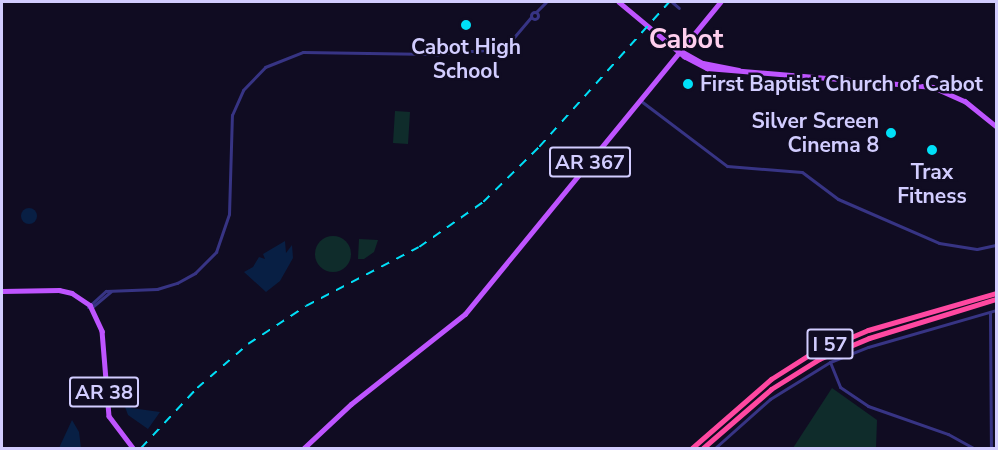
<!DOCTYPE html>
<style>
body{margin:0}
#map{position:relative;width:998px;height:450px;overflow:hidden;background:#100c22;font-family:"Nunito Sans",sans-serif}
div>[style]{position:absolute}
.green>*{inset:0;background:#0f2c2b}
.round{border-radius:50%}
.water>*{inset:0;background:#081f44}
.minor>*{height:3px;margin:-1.5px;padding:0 1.5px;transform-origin:1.5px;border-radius:1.5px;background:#373484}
.minor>.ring{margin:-1.5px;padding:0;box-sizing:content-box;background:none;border:3px solid #373484;border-radius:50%}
.major>*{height:4.5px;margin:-2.25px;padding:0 2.25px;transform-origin:2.25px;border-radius:2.25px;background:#be54ff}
.highway>*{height:5px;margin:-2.5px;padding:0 2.5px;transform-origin:2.5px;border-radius:2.5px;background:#ff48a1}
.rail>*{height:1.5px;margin-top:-0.75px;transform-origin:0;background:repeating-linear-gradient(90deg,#00e0f8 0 9px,transparent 0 17px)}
.dots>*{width:16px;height:16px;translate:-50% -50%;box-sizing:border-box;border:3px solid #100c22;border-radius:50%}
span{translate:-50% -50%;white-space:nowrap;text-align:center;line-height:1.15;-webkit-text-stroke:5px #100c22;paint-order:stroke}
.shield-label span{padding:2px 4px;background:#100c22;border:2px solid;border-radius:4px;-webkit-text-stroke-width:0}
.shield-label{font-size:20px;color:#d2cdff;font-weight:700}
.poi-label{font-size:21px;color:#d2cdff;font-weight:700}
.left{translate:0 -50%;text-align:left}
.right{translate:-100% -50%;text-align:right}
.district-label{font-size:27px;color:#ffcfee;font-weight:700}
.frame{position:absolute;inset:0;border:3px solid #d2cdff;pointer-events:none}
</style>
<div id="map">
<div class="green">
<i style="clip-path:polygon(395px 111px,410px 112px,408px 144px,393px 143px)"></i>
<i class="round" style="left:315px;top:236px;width:36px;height:36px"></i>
<i style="clip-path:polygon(359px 239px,378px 240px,374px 252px,364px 259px,358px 259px)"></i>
<i style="clip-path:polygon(832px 388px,877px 420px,876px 448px,793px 448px)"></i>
</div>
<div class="water">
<i class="round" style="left:21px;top:208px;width:16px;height:16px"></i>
<i style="clip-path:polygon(285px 241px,286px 253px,292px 245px,293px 258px,280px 281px,266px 292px,244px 272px,253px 267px,259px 257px,265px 259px,263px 254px)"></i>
<i style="clip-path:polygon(125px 395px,131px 408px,160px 412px,148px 429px,128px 415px,121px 396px)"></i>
<i style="clip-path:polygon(72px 420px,79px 432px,81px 448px,59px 448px)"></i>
</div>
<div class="minor">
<i style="left:672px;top:2px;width:9px;rotate:41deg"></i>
<i style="left:536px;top:12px;width:14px;rotate:-45deg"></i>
<i class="ring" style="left:531.5px;top:12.5px;width:4px;height:4px"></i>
<i class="ring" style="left:433.5px;top:48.5px;width:4px;height:4px"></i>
<i style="left:440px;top:53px;width:64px;rotate:-3.6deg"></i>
<i style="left:504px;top:49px;width:42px;rotate:-49.8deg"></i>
<i style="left:641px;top:101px;width:108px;rotate:37.1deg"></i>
<i style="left:727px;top:166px;width:75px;rotate:4.6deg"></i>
<i style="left:802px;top:172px;width:45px;rotate:36.9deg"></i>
<i style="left:838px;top:199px;width:110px;rotate:23.5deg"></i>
<i style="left:939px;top:243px;width:38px;rotate:9deg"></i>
<i style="left:977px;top:249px;width:19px;rotate:-12deg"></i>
<i style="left:88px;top:307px;width:24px;rotate:-42deg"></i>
<i style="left:106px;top:291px;width:51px;rotate:-2.2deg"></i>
<i style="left:157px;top:289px;width:21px;rotate:-17deg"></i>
<i style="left:177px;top:283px;width:21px;rotate:-29deg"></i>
<i style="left:195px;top:273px;width:30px;rotate:-45deg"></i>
<i style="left:216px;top:252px;width:40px;rotate:-71.1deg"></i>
<i style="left:229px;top:214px;width:99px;rotate:-88.3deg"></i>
<i style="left:232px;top:115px;width:27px;rotate:-66deg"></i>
<i style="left:243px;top:90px;width:32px;rotate:-46deg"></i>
<i style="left:265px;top:67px;width:41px;rotate:-21.5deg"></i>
<i style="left:303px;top:52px;width:130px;rotate:0.9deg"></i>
<i style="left:91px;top:308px;width:26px;rotate:-40deg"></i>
<i style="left:990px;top:312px;width:136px;rotate:89.6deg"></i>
<i style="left:830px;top:362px;width:27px;rotate:68deg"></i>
<i style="left:840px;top:387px;width:34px;rotate:34deg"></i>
<i style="left:868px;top:406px;width:85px;rotate:19.3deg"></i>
<i style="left:948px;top:434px;width:29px;rotate:29deg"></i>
<i style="left:715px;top:448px;width:74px;rotate:-41.7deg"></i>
<i style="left:770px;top:399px;width:70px;rotate:-31.7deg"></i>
<i style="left:830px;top:362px;width:41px;rotate:-21.5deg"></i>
<i style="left:868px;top:347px;width:133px;rotate:-16.1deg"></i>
</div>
<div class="major">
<i style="left:619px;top:2px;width:85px;rotate:39.7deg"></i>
<i style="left:684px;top:56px;width:26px;rotate:28deg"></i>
<i style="left:707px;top:68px;width:227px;rotate:4.8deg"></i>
<i style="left:933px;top:87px;width:35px;rotate:24deg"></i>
<i style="left:965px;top:101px;width:40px;rotate:39deg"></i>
<i style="left:681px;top:51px;width:25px;rotate:29deg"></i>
<i style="left:703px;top:63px;width:36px;rotate:11deg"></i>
<i style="left:2px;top:291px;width:57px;rotate:-1deg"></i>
<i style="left:59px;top:290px;width:13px;rotate:13deg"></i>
<i style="left:72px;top:293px;width:22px;rotate:34deg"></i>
<i style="left:90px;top:305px;width:29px;rotate:65deg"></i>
<i style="left:102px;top:331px;width:85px;rotate:85.3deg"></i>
<i style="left:109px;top:416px;width:40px;rotate:53deg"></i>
<i style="left:304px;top:448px;width:64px;rotate:-43.1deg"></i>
<i style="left:351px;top:404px;width:145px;rotate:-38.3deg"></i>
<i style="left:465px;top:314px;width:403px;rotate:-50.7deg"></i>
</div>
<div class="highway">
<i style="left:692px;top:448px;width:105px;rotate:-41.1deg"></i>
<i style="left:771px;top:379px;width:45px;rotate:-32.3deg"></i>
<i style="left:809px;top:355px;width:64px;rotate:-23deg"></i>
<i style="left:868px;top:330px;width:133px;rotate:-16.1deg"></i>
<i style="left:703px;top:448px;width:90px;rotate:-40.9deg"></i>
<i style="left:771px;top:389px;width:57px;rotate:-32deg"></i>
<i style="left:819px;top:359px;width:54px;rotate:-22.8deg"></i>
<i style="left:869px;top:338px;width:133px;rotate:-17.1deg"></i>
</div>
<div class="rail">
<i style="left:141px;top:448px;width:82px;rotate:-47deg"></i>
<i style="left:197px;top:388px;width:67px;rotate:-40.8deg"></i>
<i style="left:248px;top:344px;width:69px;rotate:-33.2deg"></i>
<i style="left:306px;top:306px;width:127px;rotate:-27.6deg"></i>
<i style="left:419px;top:247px;width:78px;rotate:-35.1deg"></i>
<i style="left:483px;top:202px;width:78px;rotate:-44.5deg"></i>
<i style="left:539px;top:147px;width:195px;rotate:-48.1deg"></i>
</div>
<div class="dots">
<i style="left:466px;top:25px;background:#00e0f8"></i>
<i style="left:688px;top:84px;background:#00e0f8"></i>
<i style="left:891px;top:133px;background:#00e0f8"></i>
<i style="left:932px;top:150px;background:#00e0f8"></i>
</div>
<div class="shield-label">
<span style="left:590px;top:162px">AR 367</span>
<span style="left:830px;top:344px">I 57</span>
<span style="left:104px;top:392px">AR 38</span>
</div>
<div class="poi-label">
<span style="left:466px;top:59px">Cabot High<br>School</span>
<span class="left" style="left:700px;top:84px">First Baptist Church of Cabot</span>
<span class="right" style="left:879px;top:133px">Silver Screen<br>Cinema 8</span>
<span style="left:932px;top:184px">Trax<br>Fitness</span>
</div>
<div class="district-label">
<span style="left:686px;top:40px">Cabot</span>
</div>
<div class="frame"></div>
</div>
